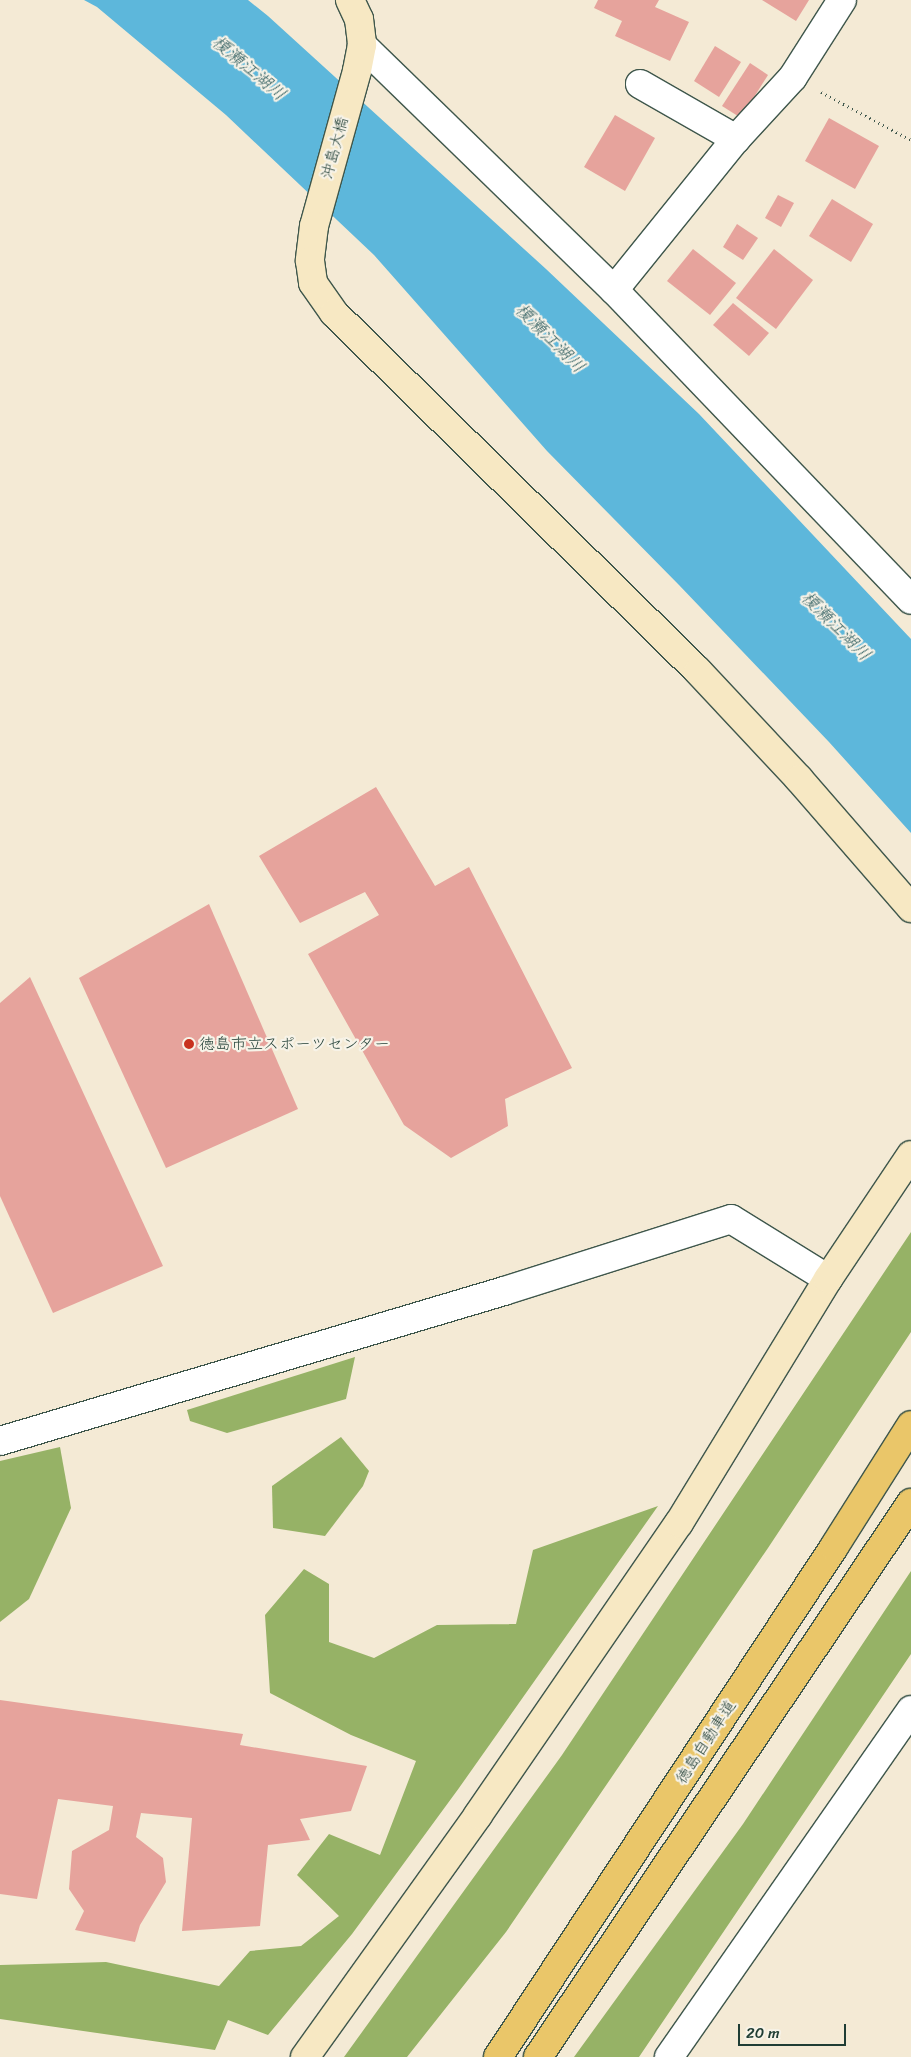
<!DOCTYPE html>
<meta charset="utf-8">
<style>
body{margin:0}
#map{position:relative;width:911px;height:2057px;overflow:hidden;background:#f4ead5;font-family:Sriracha,"Klee One",sans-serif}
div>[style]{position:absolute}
.forest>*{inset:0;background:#96b266}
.water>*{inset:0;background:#5db7db}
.building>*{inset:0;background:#e6a39c}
.path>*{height:3px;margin-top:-1.5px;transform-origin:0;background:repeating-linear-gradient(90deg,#3f574c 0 1px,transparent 0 5px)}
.roads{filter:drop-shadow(1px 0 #3f574c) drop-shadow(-1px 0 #3f574c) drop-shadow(0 1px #3f574c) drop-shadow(0 -1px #3f574c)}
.street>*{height:28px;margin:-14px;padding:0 14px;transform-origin:14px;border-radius:14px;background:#fff}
.secondary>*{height:28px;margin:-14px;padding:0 14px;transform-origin:14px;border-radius:14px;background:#f7e8c3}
.highway>*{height:28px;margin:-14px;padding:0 14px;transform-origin:14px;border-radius:14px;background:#eac669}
.dots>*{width:14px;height:14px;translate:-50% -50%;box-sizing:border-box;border:2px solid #f7f3e8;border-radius:50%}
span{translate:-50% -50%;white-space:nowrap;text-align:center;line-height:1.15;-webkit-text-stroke:4.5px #f7f3e8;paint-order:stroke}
.street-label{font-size:16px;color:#1f3d34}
.poi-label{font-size:16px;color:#1f3d34}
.left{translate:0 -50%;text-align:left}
.water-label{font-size:18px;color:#2e5c5e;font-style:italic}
.scale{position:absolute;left:738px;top:2024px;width:108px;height:22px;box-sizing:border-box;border:2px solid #1f3d34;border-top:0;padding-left:6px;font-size:15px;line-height:18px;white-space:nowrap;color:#1f3d34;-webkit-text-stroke:4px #f7f3e8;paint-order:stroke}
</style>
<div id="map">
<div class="forest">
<i style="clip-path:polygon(911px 1232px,911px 1332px,768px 1548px,506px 1932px,407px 2057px,344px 2057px,562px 1755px)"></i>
<i style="clip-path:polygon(355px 1357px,346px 1399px,227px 1433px,190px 1421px,187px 1410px)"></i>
<i style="clip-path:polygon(341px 1437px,369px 1471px,363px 1486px,325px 1536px,273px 1528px,272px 1486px)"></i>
<i style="clip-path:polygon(60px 1447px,71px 1508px,29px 1599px,0 1622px,0 1461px)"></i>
<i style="clip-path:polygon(658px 1506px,459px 1788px,352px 1934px,268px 2035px,228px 2020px,215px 2050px,0 2019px,0 1965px,106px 1962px,219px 1986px,250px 1951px,301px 1946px,339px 1916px,297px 1875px,329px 1834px,380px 1855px,416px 1761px,351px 1735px,270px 1693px,265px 1615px,304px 1569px,329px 1584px,329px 1642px,374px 1658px,437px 1625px,516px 1624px,533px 1550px)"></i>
<i style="clip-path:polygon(911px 1571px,911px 1654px,639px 2057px,574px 2057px,743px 1824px)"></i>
</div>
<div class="water">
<i style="clip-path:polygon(84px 0,248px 0,268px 16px,546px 269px,699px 414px,911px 639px,911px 833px,829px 742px,679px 585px,547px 451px,374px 255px,226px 115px,97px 7px)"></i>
</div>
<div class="building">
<i style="clip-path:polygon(598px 0,659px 0,655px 7px,689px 22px,670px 61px,615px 36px,622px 21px,594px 8px)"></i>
<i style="clip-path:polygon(762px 0,809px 0,796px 21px)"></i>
<i style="clip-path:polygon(715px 46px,741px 62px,719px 97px,694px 81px)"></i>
<i style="clip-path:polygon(750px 63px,768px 75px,741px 118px,722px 106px)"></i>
<i style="clip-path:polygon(615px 115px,655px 138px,625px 191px,584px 167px)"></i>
<i style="clip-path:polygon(829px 118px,879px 146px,855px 189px,805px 161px)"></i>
<i style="clip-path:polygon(778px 195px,794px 203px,781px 227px,765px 218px)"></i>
<i style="clip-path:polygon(832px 199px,873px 224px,851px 262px,809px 236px)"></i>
<i style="clip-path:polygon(737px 224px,758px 238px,743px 260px,723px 247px)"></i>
<i style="clip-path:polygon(693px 249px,736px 283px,710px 315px,667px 281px)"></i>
<i style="clip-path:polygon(774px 249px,813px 280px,776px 329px,736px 298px)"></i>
<i style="clip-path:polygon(733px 303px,769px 333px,749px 356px,713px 325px)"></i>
<i style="clip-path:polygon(376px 787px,435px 886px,469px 867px,572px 1068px,505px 1099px,508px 1126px,451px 1158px,404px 1125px,308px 954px,379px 915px,365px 892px,300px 923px,259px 856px)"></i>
<i style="clip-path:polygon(209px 904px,298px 1109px,166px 1168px,79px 978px)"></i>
<i style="clip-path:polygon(30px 977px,163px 1266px,53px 1313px,0 1196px,0 1003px)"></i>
<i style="clip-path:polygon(0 1700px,243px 1734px,240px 1745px,367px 1766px,351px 1811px,300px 1819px,310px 1840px,268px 1845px,260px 1926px,182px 1931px,192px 1818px,141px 1813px,136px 1837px,163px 1858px,166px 1882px,140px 1925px,135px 1942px,75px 1930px,84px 1911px,69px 1889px,72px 1851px,109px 1830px,113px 1806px,58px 1799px,37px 1899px,0 1894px)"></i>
</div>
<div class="path">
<i style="left:821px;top:92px;width:102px;rotate:28.1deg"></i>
</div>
<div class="roads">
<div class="street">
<i style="left:362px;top:45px;width:351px;rotate:44.2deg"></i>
<i style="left:614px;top:290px;width:429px;rotate:46.2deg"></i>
<i style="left:640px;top:84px;width:111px;rotate:29.8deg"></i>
<i style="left:614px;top:290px;width:194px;rotate:-51.1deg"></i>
<i style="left:736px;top:139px;width:84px;rotate:-47.4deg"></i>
<i style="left:793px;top:77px;width:91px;rotate:-57.5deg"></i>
<i style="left:0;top:1441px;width:526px;rotate:-16.57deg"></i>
<i style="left:504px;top:1291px;width:238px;rotate:-17.6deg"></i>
<i style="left:731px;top:1219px;width:114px;rotate:31.7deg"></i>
<i style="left:669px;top:2057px;width:423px;rotate:-55.1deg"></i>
</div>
<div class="secondary">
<i style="left:350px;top:0;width:21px;rotate:65deg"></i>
<i style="left:359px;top:19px;width:26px;rotate:83deg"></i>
<i style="left:362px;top:45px;width:26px;rotate:101deg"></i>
<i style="left:357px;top:71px;width:161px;rotate:105.5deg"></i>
<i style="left:314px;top:226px;width:35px;rotate:97deg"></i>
<i style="left:310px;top:261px;width:22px;rotate:82deg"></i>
<i style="left:313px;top:283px;width:37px;rotate:55deg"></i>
<i style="left:334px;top:313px;width:511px;rotate:44.52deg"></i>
<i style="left:698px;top:671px;width:148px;rotate:46.9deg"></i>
<i style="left:799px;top:779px;width:171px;rotate:49deg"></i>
<i style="left:305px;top:2057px;width:297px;rotate:-54.4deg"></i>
<i style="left:478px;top:1815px;width:354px;rotate:-55.5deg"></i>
<i style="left:679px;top:1523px;width:286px;rotate:-58.6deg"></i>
<i style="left:828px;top:1279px;width:149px;rotate:-56.2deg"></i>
</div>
<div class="highway">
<i style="left:498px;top:2057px;width:611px;rotate:-56.62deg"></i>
<i style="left:834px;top:1547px;width:144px;rotate:-57.7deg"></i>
<i style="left:538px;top:2057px;width:668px;rotate:-56.05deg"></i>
</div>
</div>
<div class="dots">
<i style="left:189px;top:1044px;background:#c8321e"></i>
</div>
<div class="street-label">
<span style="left:335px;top:148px;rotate:-75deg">沖島大橋</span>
<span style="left:706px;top:1742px;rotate:-57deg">徳島自動車道</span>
</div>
<div class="poi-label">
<span class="left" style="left:199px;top:1044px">徳島市立スポーツセンター</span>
</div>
<div class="water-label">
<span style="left:249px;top:68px;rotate:40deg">榎瀬江湖川</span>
<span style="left:550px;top:338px;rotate:45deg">榎瀬江湖川</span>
<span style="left:836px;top:626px;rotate:45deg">榎瀬江湖川</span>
</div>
<div class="scale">20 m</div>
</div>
